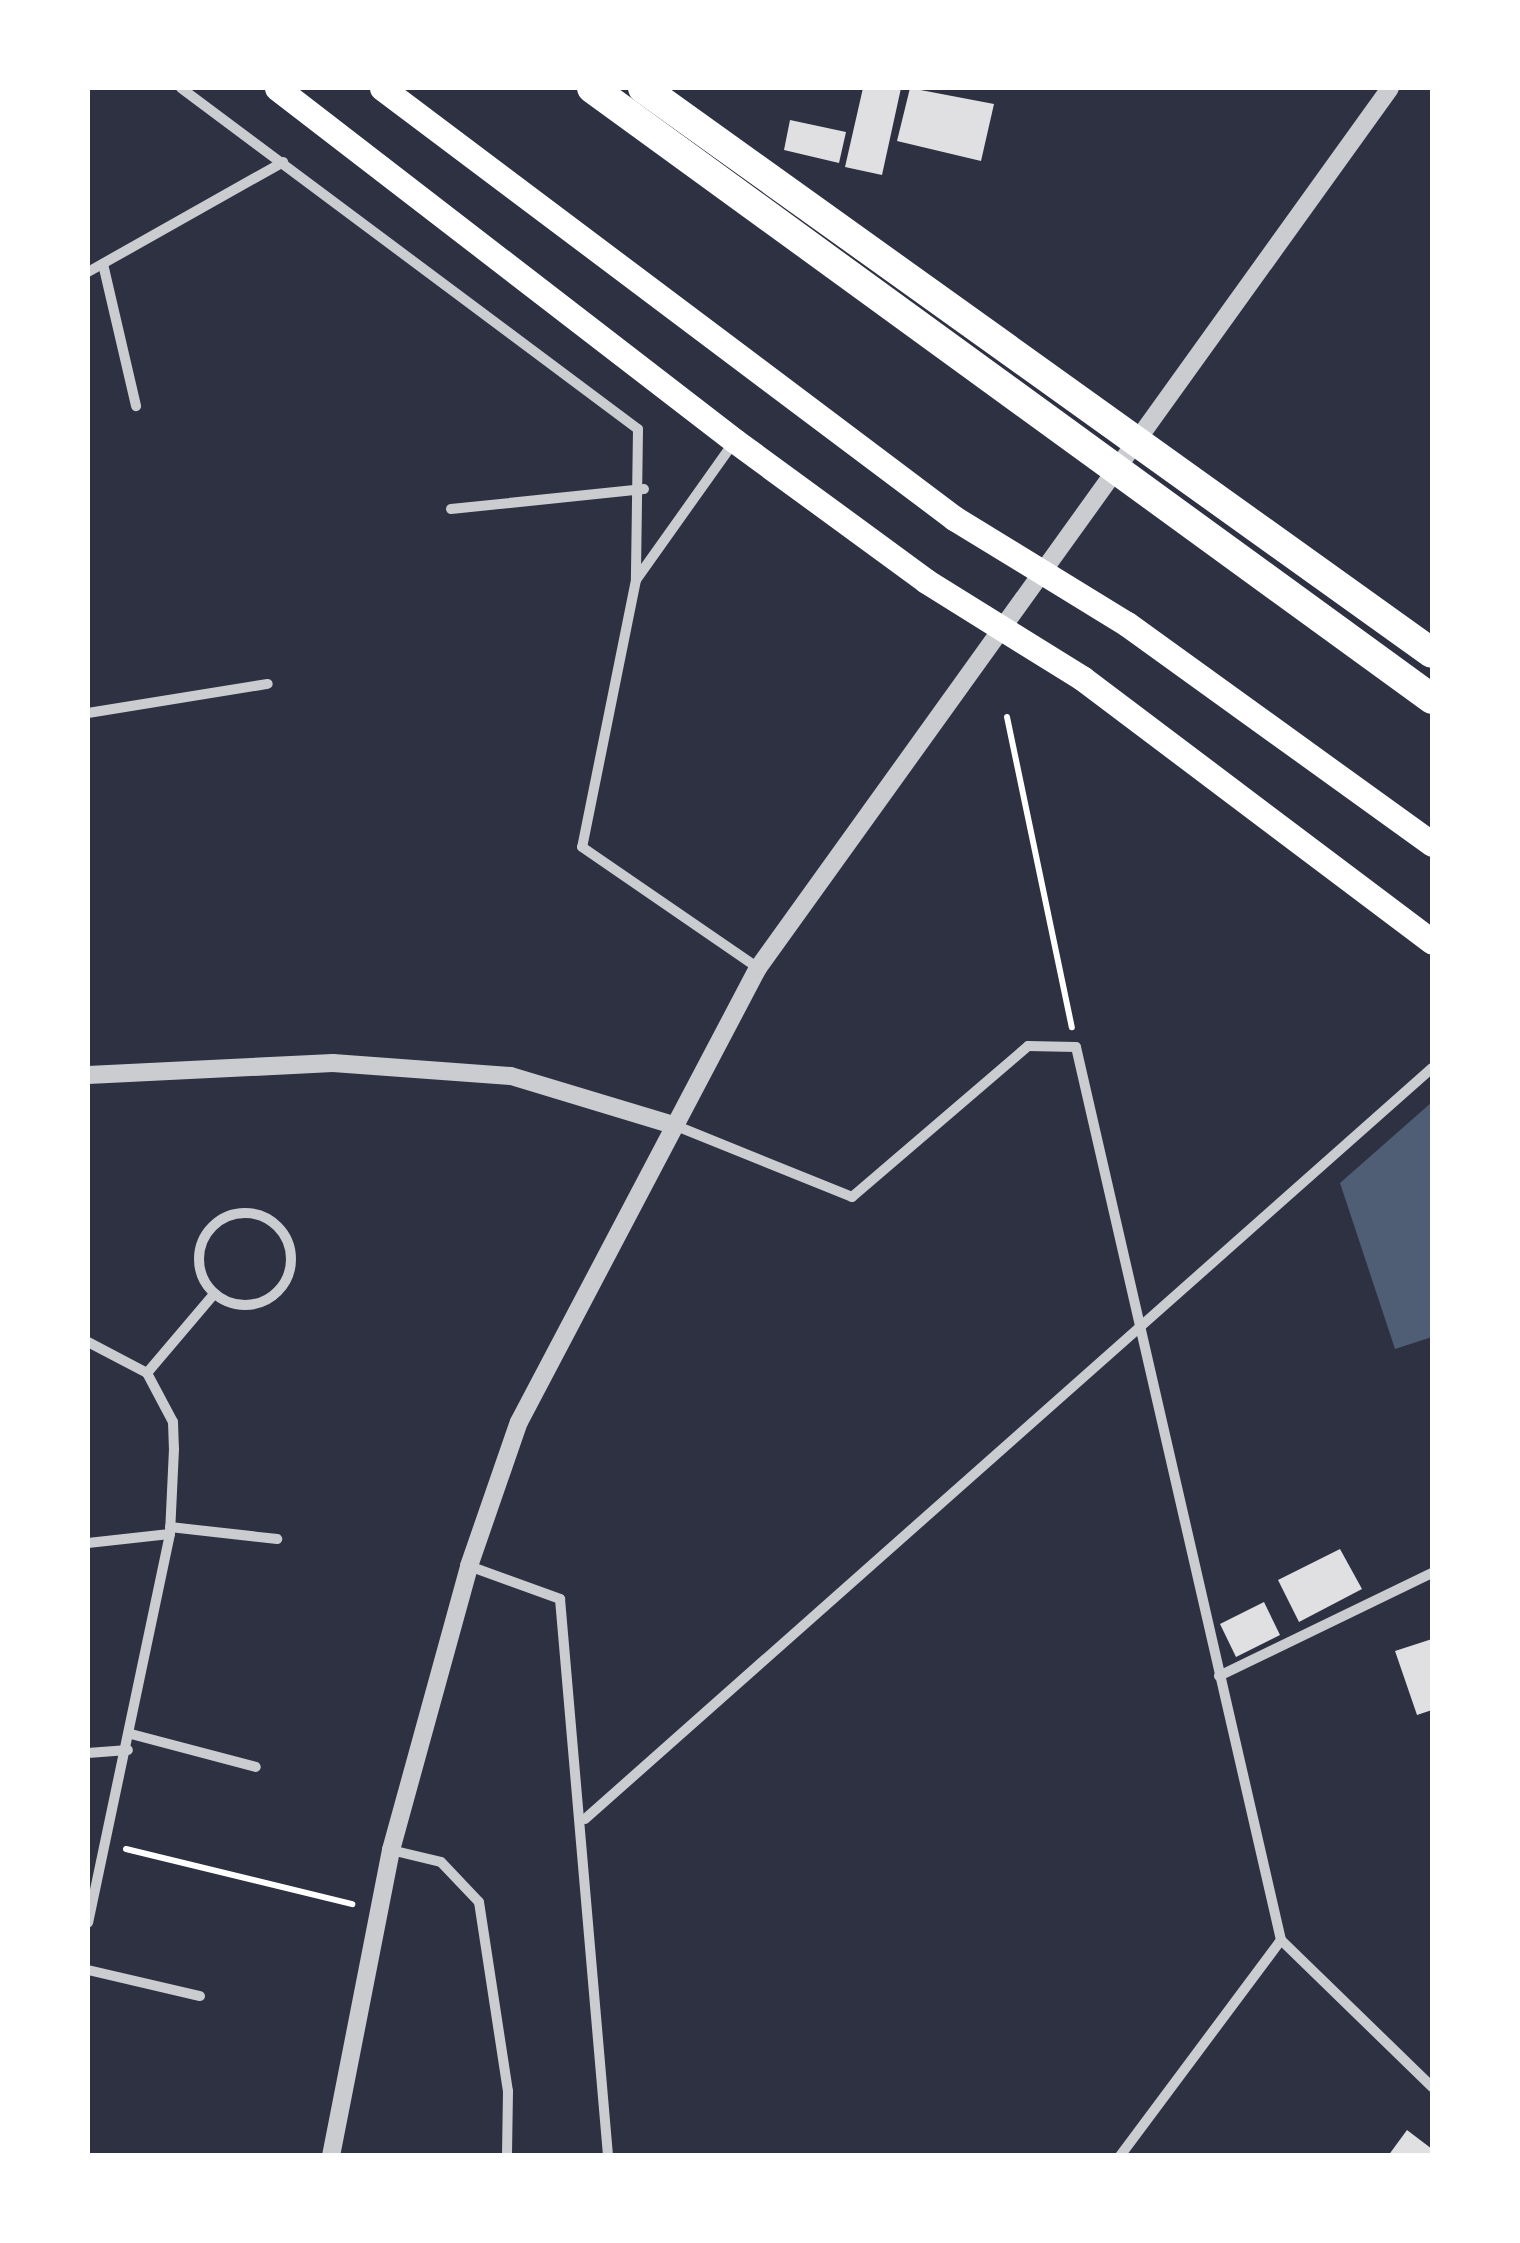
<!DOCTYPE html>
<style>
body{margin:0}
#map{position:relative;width:1520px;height:2243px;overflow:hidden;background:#2d3142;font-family:"Fira Sans Condensed",sans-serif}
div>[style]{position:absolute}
.water>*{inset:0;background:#4f5d75}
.building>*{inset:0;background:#e0e0e3}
.path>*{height:6px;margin:-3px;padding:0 3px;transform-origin:3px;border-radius:3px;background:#fff}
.minor>*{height:10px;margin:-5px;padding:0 5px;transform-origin:5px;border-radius:5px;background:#caccd0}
.minor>.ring{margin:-5px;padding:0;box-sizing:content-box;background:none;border:10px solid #caccd0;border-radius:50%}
.tertiary>*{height:18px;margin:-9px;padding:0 9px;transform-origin:9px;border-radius:9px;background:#caccd0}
.primary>*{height:25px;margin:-12.5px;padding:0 12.5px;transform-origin:12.5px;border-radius:12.5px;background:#fff}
.motorway>*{height:30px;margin:-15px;padding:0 15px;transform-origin:15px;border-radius:15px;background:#fff}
span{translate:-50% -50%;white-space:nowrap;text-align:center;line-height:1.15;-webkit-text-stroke:9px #fff;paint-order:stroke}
.frame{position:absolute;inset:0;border:90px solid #fff;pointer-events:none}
</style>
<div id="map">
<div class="water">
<i style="clip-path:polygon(1432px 1102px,1432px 1337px,1395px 1349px,1340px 1183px)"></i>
</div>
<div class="building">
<i style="clip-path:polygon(863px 88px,901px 88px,882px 175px,845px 167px)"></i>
<i style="clip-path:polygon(910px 88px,994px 104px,981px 161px,897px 141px)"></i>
<i style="clip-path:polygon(790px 120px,846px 132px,839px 163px,784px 150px)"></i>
<i style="clip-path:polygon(1340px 1549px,1362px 1589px,1299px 1622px,1278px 1580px)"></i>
<i style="clip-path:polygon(1264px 1602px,1280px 1635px,1236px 1657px,1220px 1624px)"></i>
<i style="clip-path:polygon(1432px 1639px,1432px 1710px,1417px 1715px,1395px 1651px)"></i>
<i style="clip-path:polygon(1407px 2130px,1432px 2149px,1432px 2156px,1388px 2156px)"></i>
</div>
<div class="path">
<i style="left:1007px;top:717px;width:317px;rotate:78.2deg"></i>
<i style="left:126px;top:1849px;width:233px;rotate:13.7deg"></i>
</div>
<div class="minor">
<i style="left:181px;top:88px;width:570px;rotate:36.73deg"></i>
<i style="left:638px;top:429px;width:151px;rotate:90.8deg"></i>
<i style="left:103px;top:264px;width:146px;rotate:76.9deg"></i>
<i style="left:88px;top:272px;width:224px;rotate:-29.4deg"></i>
<i style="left:734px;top:442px;width:169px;rotate:125.4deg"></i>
<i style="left:636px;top:580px;width:272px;rotate:101.4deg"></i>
<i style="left:582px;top:847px;width:214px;rotate:34.5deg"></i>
<i style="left:451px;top:509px;width:194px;rotate:-5.9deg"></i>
<i style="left:88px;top:713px;width:182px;rotate:-9.2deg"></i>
<i style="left:674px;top:1125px;width:192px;rotate:22deg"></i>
<i style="left:852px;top:1197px;width:232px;rotate:-40.6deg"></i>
<i style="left:1028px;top:1046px;width:48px;rotate:1.2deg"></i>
<i style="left:1076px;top:1047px;width:916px;rotate:77.07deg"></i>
<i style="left:1281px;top:1940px;width:211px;rotate:44.2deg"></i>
<i class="ring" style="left:199px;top:1213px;width:82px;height:82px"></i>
<i style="left:88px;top:1342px;width:67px;rotate:27.7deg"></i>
<i style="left:147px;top:1373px;width:55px;rotate:62deg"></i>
<i style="left:173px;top:1422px;width:27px;rotate:88deg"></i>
<i style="left:174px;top:1449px;width:85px;rotate:92.7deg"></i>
<i style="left:170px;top:1534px;width:397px;rotate:101.9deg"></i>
<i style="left:147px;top:1373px;width:104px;rotate:-49.7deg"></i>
<i style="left:170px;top:1527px;width:108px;rotate:6.4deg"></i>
<i style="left:88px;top:1543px;width:82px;rotate:-6.3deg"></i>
<i style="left:469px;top:1566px;width:97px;rotate:19.9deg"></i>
<i style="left:560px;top:1599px;width:559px;rotate:85.07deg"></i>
<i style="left:1219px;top:1676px;width:237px;rotate:-25.8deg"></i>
<i style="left:131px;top:1734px;width:129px;rotate:14.8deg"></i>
<i style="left:88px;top:1753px;width:40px;rotate:-4.3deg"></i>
<i style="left:585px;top:1819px;width:1132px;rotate:-41.56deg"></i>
<i style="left:391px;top:1850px;width:51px;rotate:13.5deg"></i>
<i style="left:441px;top:1862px;width:55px;rotate:46.5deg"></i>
<i style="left:479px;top:1902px;width:191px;rotate:81.3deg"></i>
<i style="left:508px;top:2091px;width:65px;rotate:90.9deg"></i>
<i style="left:88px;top:1970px;width:115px;rotate:13.1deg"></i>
<i style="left:1120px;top:2156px;width:269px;rotate:-53.3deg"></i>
</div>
<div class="tertiary">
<i style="left:88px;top:1075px;width:245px;rotate:-2.8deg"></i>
<i style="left:333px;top:1063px;width:178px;rotate:4.2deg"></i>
<i style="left:511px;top:1076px;width:169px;rotate:16.8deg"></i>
<i style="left:331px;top:2156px;width:312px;rotate:-78.9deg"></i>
<i style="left:391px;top:1850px;width:295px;rotate:-74.6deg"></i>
<i style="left:469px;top:1566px;width:152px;rotate:-70.9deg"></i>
<i style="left:519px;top:1422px;width:513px;rotate:-62.24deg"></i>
<i style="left:758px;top:968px;width:1083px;rotate:-54.31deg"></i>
</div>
<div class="primary">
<i style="left:277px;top:88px;width:578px;rotate:37.62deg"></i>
<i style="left:735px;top:441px;width:237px;rotate:36.2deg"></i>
<i style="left:926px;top:581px;width:184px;rotate:31.9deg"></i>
<i style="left:1082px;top:678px;width:438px;rotate:37deg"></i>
<i style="left:382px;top:88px;width:716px;rotate:36.93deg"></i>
<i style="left:954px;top:518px;width:203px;rotate:31.5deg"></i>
<i style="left:1127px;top:624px;width:376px;rotate:35.8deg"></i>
</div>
<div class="motorway">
<i style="left:592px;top:88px;width:1039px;rotate:36.03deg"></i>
<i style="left:643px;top:88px;width:970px;rotate:35.61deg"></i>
</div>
<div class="frame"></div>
</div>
